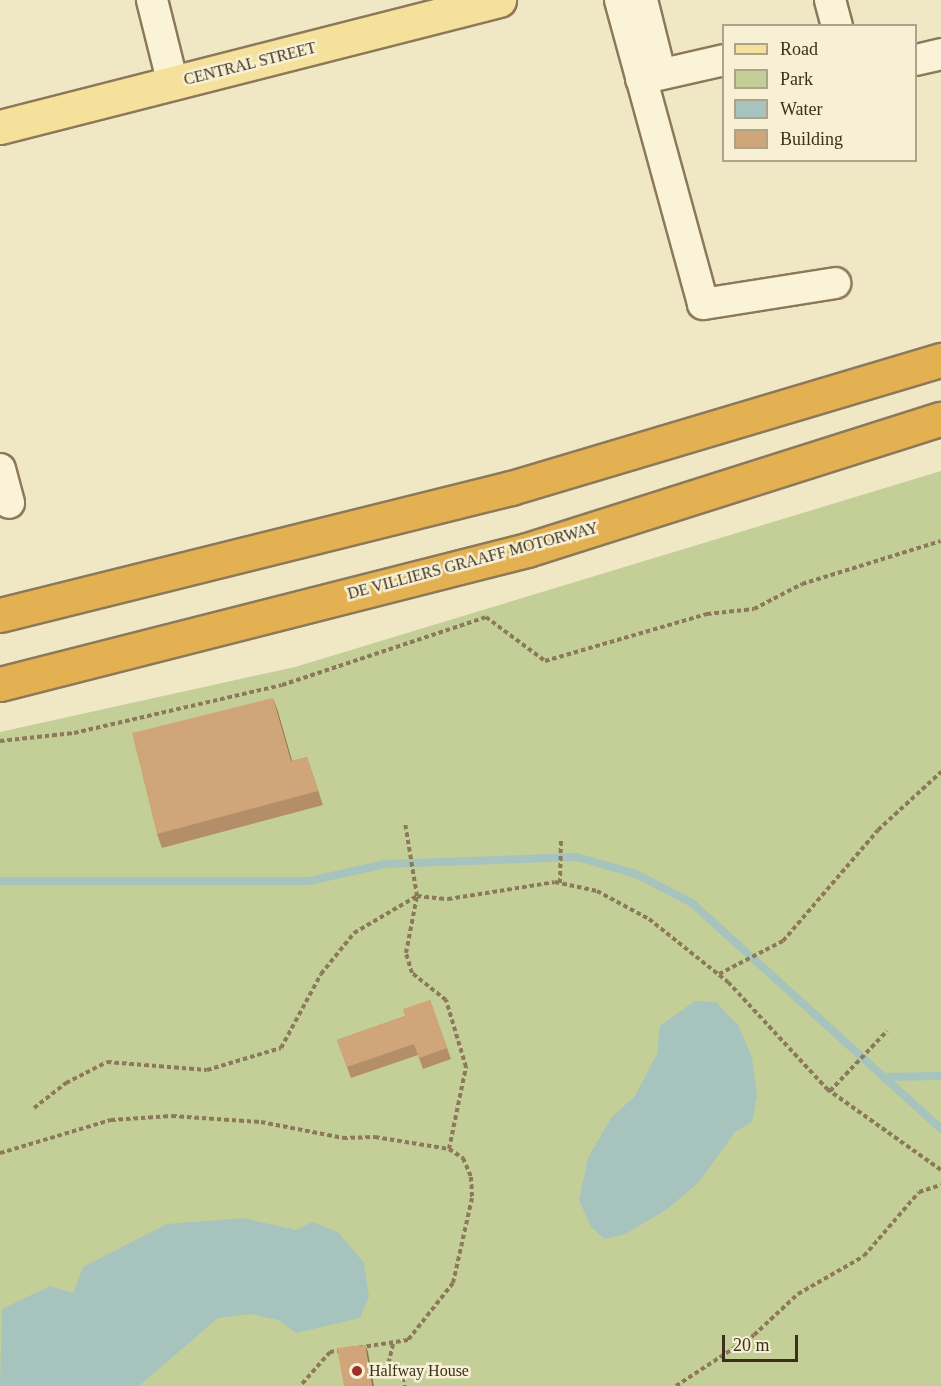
<!DOCTYPE html>
<style>
body{margin:0}
#map{position:relative;width:941px;height:1386px;overflow:hidden;background:#f0e7c4;font-family:"Times New Roman",serif}
div>[style]{position:absolute}
.green>*{inset:0;background:#c4cf98}
.water>*{inset:0;background:#a6c3bd}
.stream>*{height:8px;margin:-4px;padding:0 4px;transform-origin:4px;border-radius:4px;background:#a6c3bd}
.path>*{height:4px;margin-top:-2px;transform-origin:0;background:repeating-linear-gradient(90deg,#8c795a 0 4.5px,transparent 0 7.5px)}
.roads{filter:drop-shadow(2px 0 #8c795a) drop-shadow(-2px 0 #8c795a) drop-shadow(0 2px #8c795a) drop-shadow(0 -2px #8c795a)}
.minor>*{height:30px;margin:-15px;padding:0 15px;transform-origin:15px;border-radius:15px;background:#faf3d8}
.major>*{height:33px;margin:-16.5px;padding:0 16.5px;transform-origin:16.5px;border-radius:16.5px;background:#f5e19b}
.highway>*{height:33px;margin:-16.5px;padding:0 16.5px;transform-origin:16.5px;border-radius:16.5px;background:#e3b052}
.wall>*{inset:0;background:#b38e68}
.shaded-wall>*{inset:0;background:#927455}
.building>*{inset:0;background:#d0a579}
.dots>*{width:16px;height:16px;translate:-50% -50%;box-sizing:border-box;border:3px solid #f7f0d4;border-radius:50%}
span{translate:-50% -50%;white-space:nowrap;text-align:center;line-height:1.15;-webkit-text-stroke:5px #f7f0d4;paint-order:stroke}
.street-label{font-size:16px;color:#3b2f1e}
.poi-label{font-size:16px;color:#3b2f1e}
.left{translate:0 -50%;text-align:left}
.legend{position:absolute;left:722px;top:24px;width:195px;height:138px;box-sizing:border-box;background:#f7f0d4;border:2px solid #aca38b;margin:0;padding:8px 10px;list-style:none;font-size:18px;color:#3b2f1e}
.legend li{display:flex;align-items:center;gap:12px;height:30px}
.legend b{width:30px;border:2px solid #aca38b}
.scale{position:absolute;left:722px;top:1335px;width:76px;height:27px;box-sizing:border-box;border:3px solid #3b2f1e;border-top:0;padding-left:8px;font-size:18px;line-height:21px;white-space:nowrap;color:#3b2f1e;-webkit-text-stroke:4px #f7f0d4;paint-order:stroke}
</style>
<div id="map">
<div class="green">
<i style="clip-path:polygon(941px 471px,941px 1386px,0 1386px,0 732px,295px 667px)"></i>
</div>
<div class="water">
<i style="clip-path:polygon(695px 1001px,716px 1002px,738px 1025px,752px 1057px,757px 1096px,752px 1122px,735px 1132px,699px 1182px,666px 1210px,625px 1234px,605px 1239px,591px 1227px,579px 1200px,588px 1158px,611px 1118px,635px 1096px,657px 1054px,660px 1026px)"></i>
<i style="clip-path:polygon(243px 1218px,296px 1230px,312px 1222px,338px 1232px,364px 1263px,369px 1297px,360px 1318px,296px 1333px,278px 1320px,250px 1314px,218px 1318px,139px 1386px,0 1386px,2px 1309px,50px 1286px,73px 1293px,83px 1267px,167px 1224px)"></i>
</div>
<div class="stream">
<i style="left:0;top:881px;width:309px"></i>
<i style="left:309px;top:881px;width:78px;rotate:-12.6deg"></i>
<i style="left:385px;top:864px;width:192px;rotate:-2.1deg"></i>
<i style="left:577px;top:857px;width:61px;rotate:16.1deg"></i>
<i style="left:636px;top:874px;width:63px;rotate:27.4deg"></i>
<i style="left:692px;top:903px;width:336px;rotate:42.2deg"></i>
<i style="left:884px;top:1077px;width:57px;rotate:-1deg"></i>
</div>
<div class="path">
<i style="left:0;top:741px;width:74px;rotate:-6.2deg"></i>
<i style="left:74px;top:733px;width:213px;rotate:-13deg"></i>
<i style="left:282px;top:685px;width:215px;rotate:-18.4deg"></i>
<i style="left:486px;top:617px;width:74px;rotate:36.7deg"></i>
<i style="left:545px;top:661px;width:169px;rotate:-16.2deg"></i>
<i style="left:707px;top:614px;width:47px;rotate:-6.1deg"></i>
<i style="left:754px;top:609px;width:54px;rotate:-27.5deg"></i>
<i style="left:802px;top:584px;width:145px;rotate:-17.2deg"></i>
<i style="left:560px;top:883px;width:43px;rotate:-88.7deg"></i>
<i style="left:719px;top:974px;width:72px;rotate:-27.3deg"></i>
<i style="left:783px;top:941px;width:146px;rotate:-49.4deg"></i>
<i style="left:878px;top:830px;width:86px;rotate:-42.6deg"></i>
<i style="left:830px;top:1091px;width:83px;rotate:-46.5deg"></i>
<i style="left:34px;top:1108px;width:41px;rotate:-38deg"></i>
<i style="left:66px;top:1083px;width:46px;rotate:-27.1deg"></i>
<i style="left:107px;top:1062px;width:100px;rotate:4.6deg"></i>
<i style="left:207px;top:1070px;width:77px;rotate:-16.6deg"></i>
<i style="left:281px;top:1048px;width:84px;rotate:-61.6deg"></i>
<i style="left:321px;top:974px;width:53px;rotate:-51.2deg"></i>
<i style="left:354px;top:933px;width:73px;rotate:-30.4deg"></i>
<i style="left:417px;top:896px;width:74px;rotate:-99.3deg"></i>
<i style="left:449px;top:1149px;width:84px;rotate:-78.3deg"></i>
<i style="left:466px;top:1067px;width:70px;rotate:-106.6deg"></i>
<i style="left:446px;top:1000px;width:43px;rotate:-141.5deg"></i>
<i style="left:412px;top:973px;width:21px;rotate:-107deg"></i>
<i style="left:406px;top:953px;width:58px;rotate:-79.1deg"></i>
<i style="left:417px;top:896px;width:31px;rotate:6deg"></i>
<i style="left:448px;top:899px;width:108px;rotate:-9deg"></i>
<i style="left:555px;top:882px;width:43px;rotate:12.1deg"></i>
<i style="left:597px;top:891px;width:59px;rotate:28.3deg"></i>
<i style="left:649px;top:919px;width:101px;rotate:38.6deg"></i>
<i style="left:728px;top:982px;width:146px;rotate:47.2deg"></i>
<i style="left:827px;top:1089px;width:140px;rotate:35.4deg"></i>
<i style="left:0;top:1153px;width:116px;rotate:-16.6deg"></i>
<i style="left:111px;top:1120px;width:61px;rotate:-3.8deg"></i>
<i style="left:172px;top:1116px;width:89px;rotate:3.9deg"></i>
<i style="left:261px;top:1122px;width:84px;rotate:11deg"></i>
<i style="left:343px;top:1138px;width:32px;rotate:-2deg"></i>
<i style="left:375px;top:1137px;width:75px;rotate:9.2deg"></i>
<i style="left:449px;top:1149px;width:17px;rotate:33deg"></i>
<i style="left:463px;top:1158px;width:21px;rotate:67deg"></i>
<i style="left:471px;top:1177px;width:21px;rotate:87deg"></i>
<i style="left:472px;top:1198px;width:87px;rotate:102.6deg"></i>
<i style="left:453px;top:1283px;width:73px;rotate:128.3deg"></i>
<i style="left:408px;top:1340px;width:79px;rotate:171.3deg"></i>
<i style="left:330px;top:1352px;width:44px;rotate:131.3deg"></i>
<i style="left:393px;top:1344px;width:22px;rotate:103deg"></i>
<i style="left:388px;top:1365px;width:16px;rotate:18deg"></i>
<i style="left:403px;top:1370px;width:16px;rotate:83deg"></i>
<i style="left:676px;top:1386px;width:93px;rotate:-33.2deg"></i>
<i style="left:754px;top:1335px;width:60px;rotate:-43deg"></i>
<i style="left:798px;top:1294px;width:76px;rotate:-29.9deg"></i>
<i style="left:864px;top:1256px;width:84px;rotate:-49.3deg"></i>
<i style="left:919px;top:1192px;width:23px;rotate:-18deg"></i>
</div>
<div class="roads">
<div class="minor">
<i style="left:152px;top:0;width:87px;rotate:76deg"></i>
<i style="left:620px;top:0;width:315px;rotate:74.7deg"></i>
<i style="left:703px;top:304px;width:134px;rotate:-9deg"></i>
<i style="left:642px;top:0;width:62px;rotate:76deg"></i>
<i style="left:830px;top:0;width:27px;rotate:75deg"></i>
<i style="left:916px;top:60px;width:26px;rotate:-13deg"></i>
<i style="left:641px;top:79px;width:85px;rotate:-12.9deg"></i>
<i style="left:0;top:469px;width:35px;rotate:75deg"></i>
</div>
<div class="major">
<i style="left:0;top:127px;width:515px;rotate:-14.28deg"></i>
</div>
<div class="highway">
<i style="left:0;top:615px;width:527px;rotate:-13.96deg"></i>
<i style="left:511px;top:488px;width:449px;rotate:-16.6deg"></i>
<i style="left:0;top:684px;width:544px;rotate:-14.27deg"></i>
<i style="left:527px;top:550px;width:434px;rotate:-17.6deg"></i>
</div>
</div>
<div class="wall">
<i style="clip-path:polygon(273px 698px,278px 712px,292px 761px,307px 757px,323px 805px,162px 848px,157px 834px)"></i>
<i style="clip-path:polygon(430px 1000px,451px 1059px,423px 1069px,418px 1055px,351px 1078px,337px 1040px,405px 1016px)"></i>
</div>
<div class="shaded-wall">
<i style="clip-path:polygon(273px 698px,278px 712px,296px 775px,291px 761px)"></i>
<i style="clip-path:polygon(365px 1345px,368px 1352px,374px 1386px,372px 1386px)"></i>
</div>
<div class="building">
<i style="clip-path:polygon(273px 698px,291px 761px,307px 757px,318px 791px,157px 834px,132px 733px)"></i>
<i style="clip-path:polygon(430px 1000px,447px 1048px,419px 1058px,414px 1044px,347px 1067px,337px 1040px,405px 1016px,403px 1009px)"></i>
<i style="clip-path:polygon(365px 1345px,372px 1386px,344px 1386px,337px 1348px)"></i>
</div>
<div class="dots">
<i style="left:357px;top:1371px;background:#9e3127"></i>
</div>
<div class="street-label">
<span style="left:250px;top:64px;rotate:-14deg">CENTRAL STREET</span>
<span style="left:473px;top:561px;rotate:-15deg">DE VILLIERS GRAAFF MOTORWAY</span>
</div>
<div class="poi-label">
<span class="left" style="left:369px;top:1371px">Halfway House</span>
</div>
<ul class="legend">
<li><b style="height:8px;background:#f5e19b"></b>Road</li>
<li><b style="height:16px;background:#c4cf98"></b>Park</li>
<li><b style="height:16px;background:#a6c3bd"></b>Water</li>
<li><b style="height:16px;background:#d0a579"></b>Building</li>
</ul>
<div class="scale">20 m</div>
</div>
